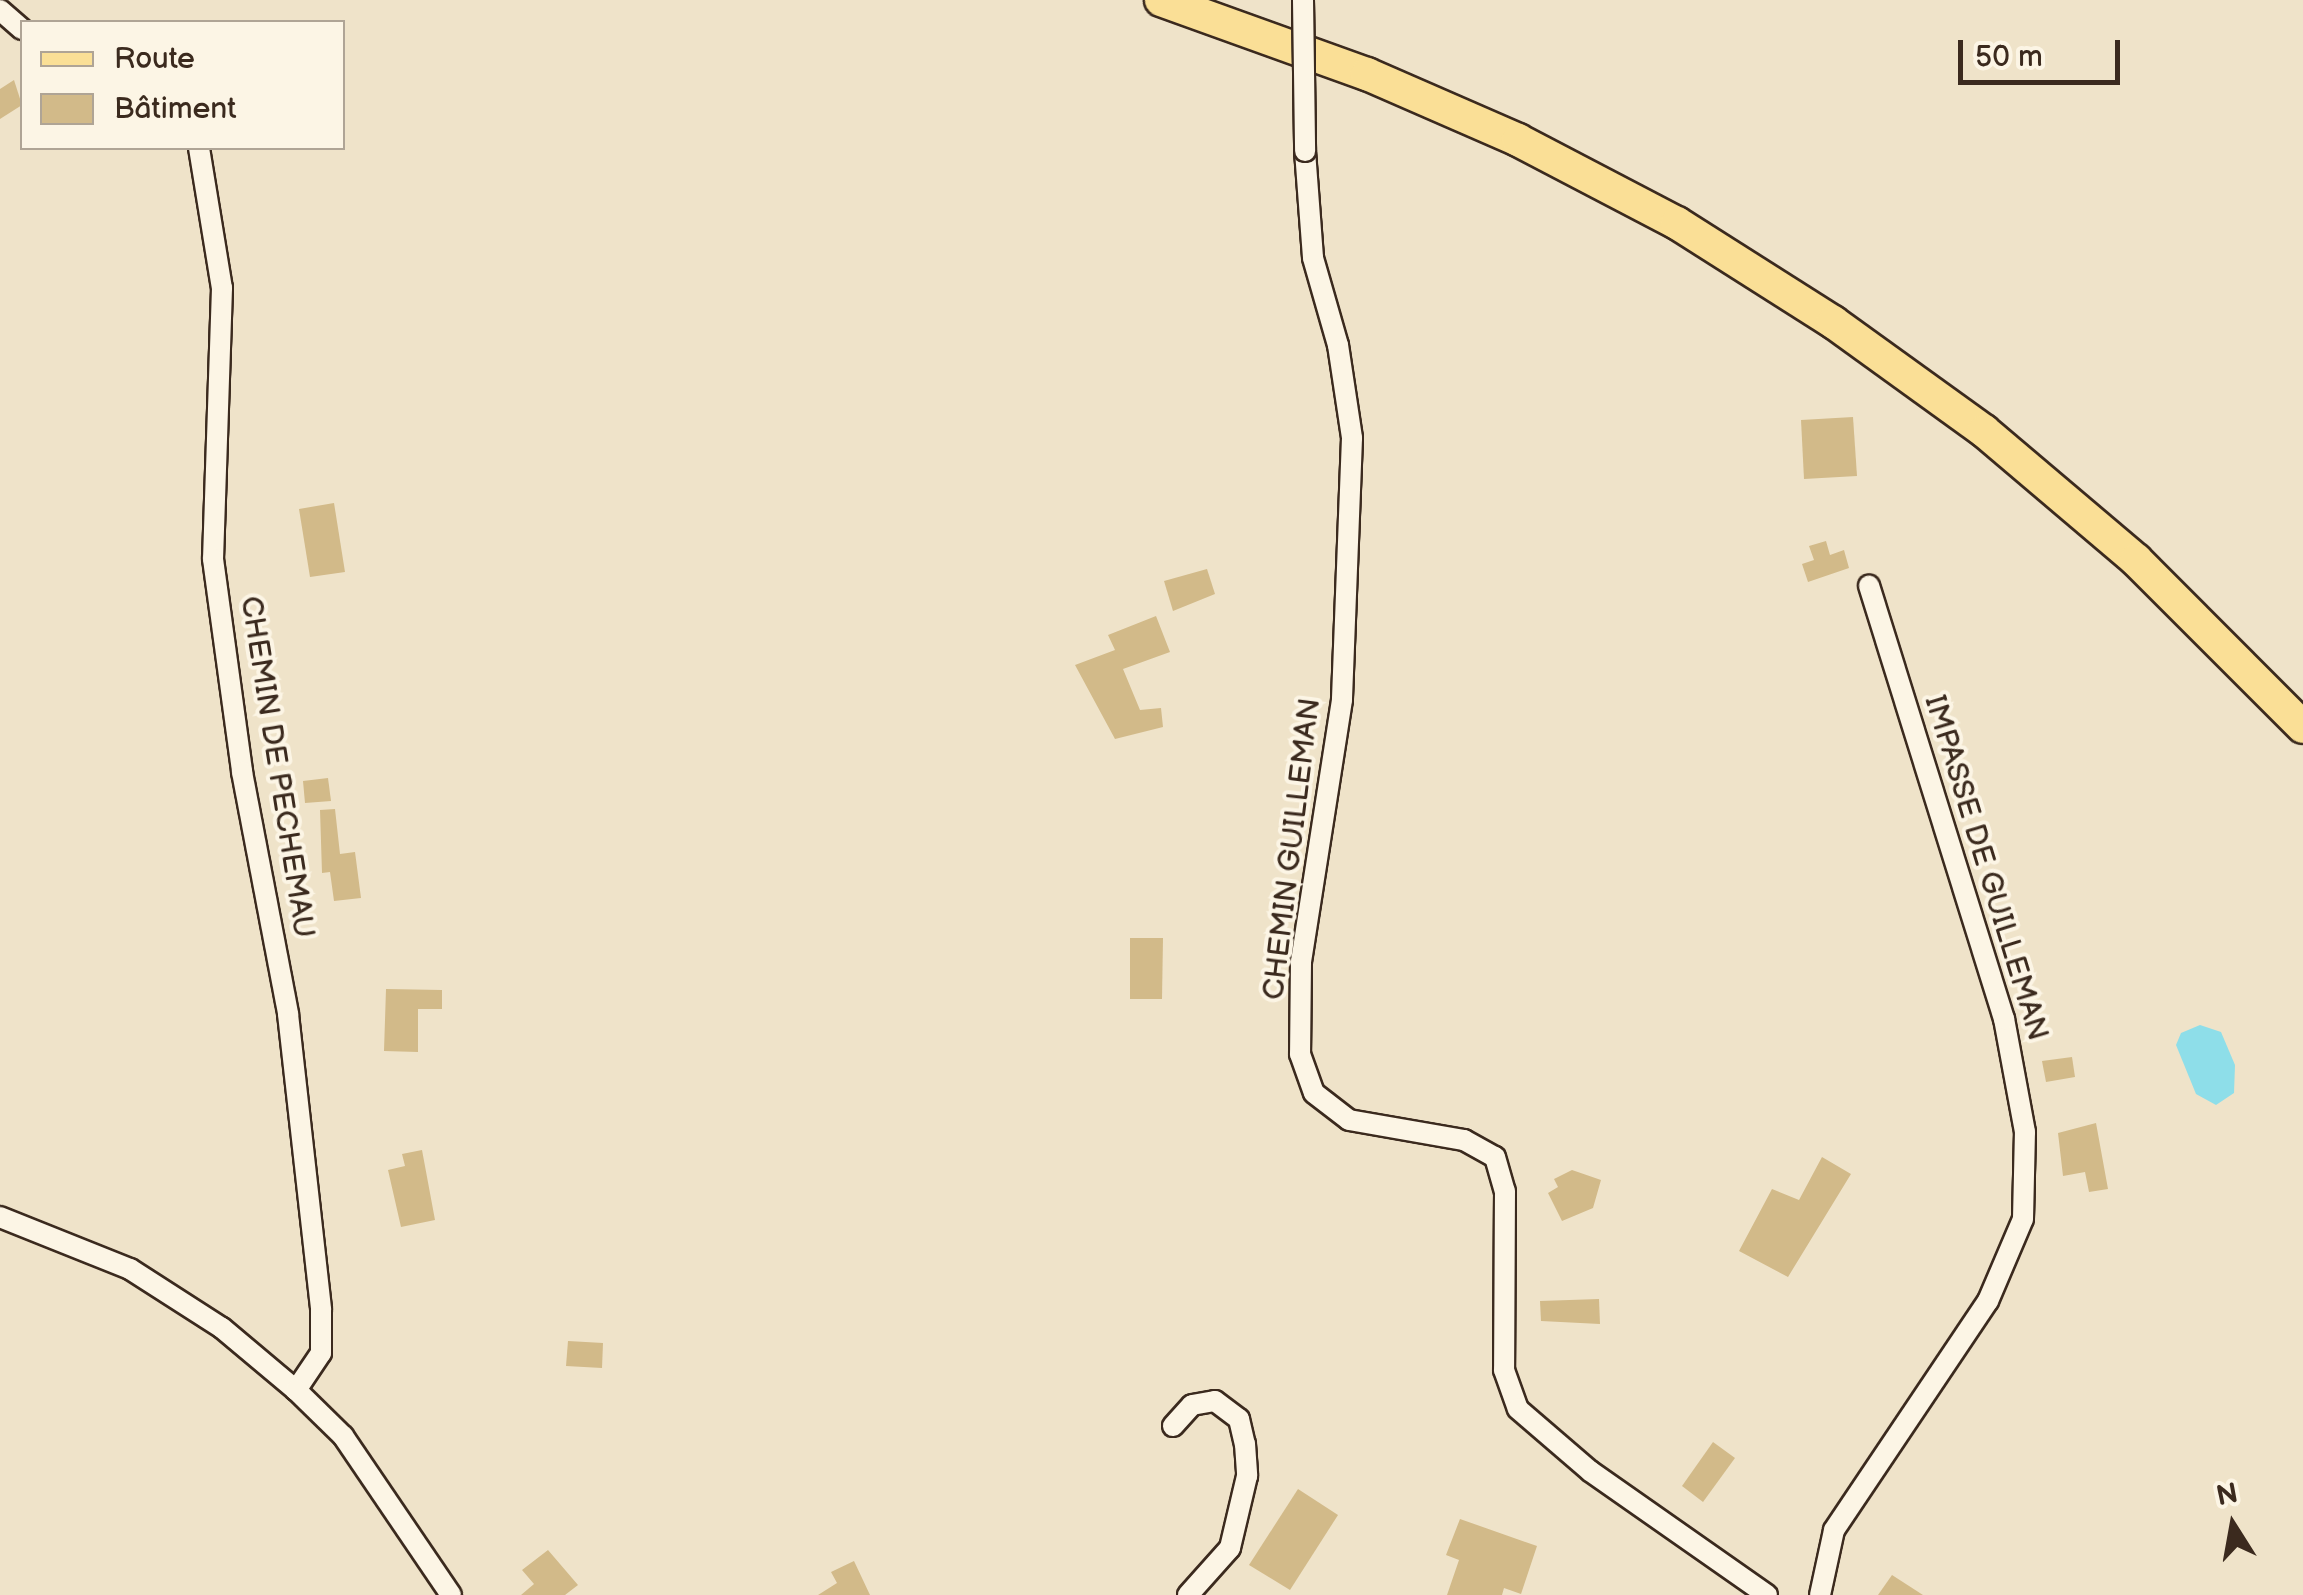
<!DOCTYPE html>
<meta charset="utf-8">
<style>
body{margin:0}
#map{position:relative;width:2303px;height:1595px;overflow:hidden;background:#efe3c9;font-family:"Balsamiq Sans",sans-serif}
div>[style]{position:absolute}
.water>*{inset:0;background:#8edee9}
.building>*{inset:0;background:#d2ba89}
.roads{filter:drop-shadow(2px 0 #3b2a1e) drop-shadow(-2px 0 #3b2a1e) drop-shadow(0 2px #3b2a1e) drop-shadow(0 -2px #3b2a1e)}
.minor>*{height:20px;margin:-10px;padding:0 10px;transform-origin:10px;border-radius:10px;background:#fcf5e5}
.primary>*{height:32px;margin:-16px;padding:0 16px;transform-origin:16px;border-radius:16px;background:#fadf96}
.bridges{filter:drop-shadow(2px 0 #3b2a1e) drop-shadow(-2px 0 #3b2a1e) drop-shadow(0 2px #3b2a1e) drop-shadow(0 -2px #3b2a1e)}
.minor-bridge>*{height:20px;margin:-10px;padding:0 10px;transform-origin:10px;border-radius:10px;background:#fcf5e5}
span{translate:-50% -50%;white-space:nowrap;text-align:center;line-height:1.15;-webkit-text-stroke:8px #fcf5e5;paint-order:stroke}
.street-label{font-size:30px;color:#3b2a1e}
.legend{position:absolute;left:20px;top:20px;width:325px;height:130px;box-sizing:border-box;background:#fcf5e5;border:2px solid #afa495;margin:0;padding:12px 18px;list-style:none;font-size:30px;color:#3b2a1e}
.legend li{display:flex;align-items:center;gap:20px;height:50px}
.legend b{width:50px;border:2px solid #afa495}
.north{position:absolute;left:2183px;top:1475px;width:100px;height:100px;-webkit-text-stroke:8px #fcf5e5;paint-order:stroke;rotate:349deg;font-size:28px;font-weight:700;line-height:40px;text-align:center;color:#3b2a1e}
.north::after{content:'';display:block;margin:auto;width:35px;height:45px;background:#3b2a1e;clip-path:polygon(50% 0,100% 100%,50% 72%,0 100%)}
.scale{position:absolute;left:1958px;top:40px;width:162px;height:45px;box-sizing:border-box;border:5px solid #3b2a1e;border-top:0;padding-left:12px;font-size:30px;line-height:35px;white-space:nowrap;color:#3b2a1e;-webkit-text-stroke:8px #fcf5e5;paint-order:stroke}
</style>
<div id="map">
<div class="water">
<i style="clip-path:polygon(2200px 1025px,2221px 1032px,2235px 1065px,2234px 1093px,2216px 1105px,2196px 1094px,2176px 1045px,2181px 1033px)"></i>
</div>
<div class="building">
<i style="clip-path:polygon(14px 80px,22px 105px,0 119px,0 89px)"></i>
<i style="clip-path:polygon(1853px 417px,1857px 476px,1804px 479px,1801px 420px)"></i>
<i style="clip-path:polygon(334px 503px,345px 572px,310px 577px,299px 509px)"></i>
<i style="clip-path:polygon(1826px 541px,1830px 555px,1844px 550px,1849px 568px,1808px 582px,1802px 564px,1814px 560px,1809px 546px)"></i>
<i style="clip-path:polygon(1207px 569px,1215px 594px,1173px 611px,1164px 581px)"></i>
<i style="clip-path:polygon(1156px 616px,1170px 652px,1123px 669px,1140px 710px,1161px 708px,1163px 727px,1115px 739px,1075px 665px,1115px 650px,1108px 635px)"></i>
<i style="clip-path:polygon(328px 778px,331px 801px,305px 803px,303px 781px)"></i>
<i style="clip-path:polygon(335px 809px,340px 854px,355px 852px,361px 898px,334px 901px,330px 872px,322px 873px,320px 810px)"></i>
<i style="clip-path:polygon(1130px 938px,1163px 938px,1162px 999px,1130px 999px)"></i>
<i style="clip-path:polygon(386px 989px,442px 990px,442px 1009px,418px 1009px,418px 1052px,384px 1051px)"></i>
<i style="clip-path:polygon(2072px 1057px,2075px 1077px,2046px 1082px,2042px 1061px)"></i>
<i style="clip-path:polygon(2096px 1123px,2108px 1189px,2089px 1192px,2085px 1172px,2063px 1176px,2058px 1133px)"></i>
<i style="clip-path:polygon(422px 1150px,435px 1220px,401px 1227px,388px 1170px,405px 1166px,402px 1154px)"></i>
<i style="clip-path:polygon(1822px 1157px,1851px 1174px,1788px 1277px,1739px 1251px,1772px 1189px,1799px 1200px)"></i>
<i style="clip-path:polygon(1572px 1170px,1601px 1180px,1593px 1208px,1562px 1221px,1548px 1193px,1558px 1187px,1554px 1179px)"></i>
<i style="clip-path:polygon(1599px 1299px,1600px 1324px,1541px 1321px,1540px 1301px)"></i>
<i style="clip-path:polygon(568px 1341px,603px 1343px,602px 1368px,566px 1366px)"></i>
<i style="clip-path:polygon(1713px 1442px,1735px 1458px,1703px 1502px,1682px 1486px)"></i>
<i style="clip-path:polygon(1298px 1489px,1338px 1515px,1290px 1590px,1249px 1565px)"></i>
<i style="clip-path:polygon(1460px 1519px,1537px 1546px,1521px 1594px,1504px 1588px,1502px 1595px,1447px 1595px,1459px 1560px,1446px 1555px)"></i>
<i style="clip-path:polygon(548px 1550px,578px 1585px,565px 1595px,521px 1595px,534px 1584px,522px 1570px)"></i>
<i style="clip-path:polygon(854px 1561px,870px 1595px,818px 1595px,837px 1583px,831px 1572px)"></i>
<i style="clip-path:polygon(1892px 1575px,1923px 1595px,1878px 1595px)"></i>
</div>
<div class="roads">
<div class="minor">
<i style="left:0;top:10px;width:29px;rotate:41deg"></i>
<i style="left:199px;top:148px;width:142px;rotate:80.7deg"></i>
<i style="left:222px;top:288px;width:271px;rotate:91.9deg"></i>
<i style="left:213px;top:559px;width:215px;rotate:82.2deg"></i>
<i style="left:242px;top:772px;width:246px;rotate:79.2deg"></i>
<i style="left:288px;top:1014px;width:298px;rotate:83.6deg"></i>
<i style="left:321px;top:1310px;width:43px;rotate:90deg"></i>
<i style="left:321px;top:1353px;width:45px;rotate:124deg"></i>
<i style="left:1305px;top:151px;width:107px;rotate:85.7deg"></i>
<i style="left:1313px;top:258px;width:91px;rotate:74deg"></i>
<i style="left:1338px;top:345px;width:94px;rotate:81.4deg"></i>
<i style="left:1352px;top:438px;width:262px;rotate:92.2deg"></i>
<i style="left:1342px;top:700px;width:265px;rotate:98.9deg"></i>
<i style="left:1301px;top:962px;width:92px;rotate:90.6deg"></i>
<i style="left:1300px;top:1054px;width:41px;rotate:70.3deg"></i>
<i style="left:1314px;top:1093px;width:44px;rotate:37.6deg"></i>
<i style="left:1349px;top:1120px;width:117px;rotate:9.9deg"></i>
<i style="left:1464px;top:1140px;width:35px;rotate:29deg"></i>
<i style="left:1495px;top:1157px;width:35px;rotate:74deg"></i>
<i style="left:1505px;top:1191px;width:179px;rotate:90.3deg"></i>
<i style="left:1504px;top:1370px;width:41px;rotate:70.3deg"></i>
<i style="left:1518px;top:1409px;width:95px;rotate:40.7deg"></i>
<i style="left:1590px;top:1471px;width:216px;rotate:35deg"></i>
<i style="left:0;top:1217px;width:140px;rotate:21.8deg"></i>
<i style="left:130px;top:1269px;width:109px;rotate:32.7deg"></i>
<i style="left:222px;top:1328px;width:97px;rotate:40deg"></i>
<i style="left:296px;top:1390px;width:66px;rotate:44.4deg"></i>
<i style="left:343px;top:1436px;width:192px;rotate:55.8deg"></i>
<i style="left:1173px;top:1426px;width:28px;rotate:-48deg"></i>
<i style="left:1192px;top:1405px;width:23px;rotate:-10deg"></i>
<i style="left:1215px;top:1401px;width:30px;rotate:37deg"></i>
<i style="left:1239px;top:1419px;width:26px;rotate:77deg"></i>
<i style="left:1245px;top:1444px;width:32px;rotate:86deg"></i>
<i style="left:1247px;top:1476px;width:74px;rotate:103.3deg"></i>
<i style="left:1230px;top:1548px;width:63px;rotate:131.8deg"></i>
<i style="left:1820px;top:1595px;width:66px;rotate:-77.8deg"></i>
<i style="left:1834px;top:1530px;width:276px;rotate:-56.1deg"></i>
<i style="left:1988px;top:1301px;width:89px;rotate:-66.9deg"></i>
<i style="left:2023px;top:1219px;width:87px;rotate:-88.7deg"></i>
<i style="left:2025px;top:1132px;width:115px;rotate:-100.5deg"></i>
<i style="left:2004px;top:1019px;width:454px;rotate:-107.3deg"></i>
</div>
<div class="primary">
<i style="left:1161px;top:0;width:219px;rotate:19.8deg"></i>
<i style="left:1367px;top:74px;width:165px;rotate:23.6deg"></i>
<i style="left:1518px;top:140px;width:179px;rotate:27.6deg"></i>
<i style="left:1677px;top:223px;width:185px;rotate:32.4deg"></i>
<i style="left:1833px;top:322px;width:186px;rotate:35.8deg"></i>
<i style="left:1984px;top:431px;width:199px;rotate:40.3deg"></i>
<i style="left:2136px;top:560px;width:236px;rotate:45deg"></i>
</div>
</div>
<div class="bridges">
<div class="minor-bridge">
<i style="left:1303px;top:0;width:151px;rotate:89.2deg"></i>
</div>
</div>
<div class="street-label">
<span style="left:277px;top:767px;rotate:81deg">CHEMIN DE PECHEMAU</span>
<span style="left:1292px;top:849px;rotate:-83deg">CHEMIN GUILLEMAN</span>
<span style="left:1986px;top:868px;rotate:73deg">IMPASSE DE GUILLEMAN</span>
</div>
<ul class="legend">
<li><b style="height:12px;background:#fadf96"></b>Route</li>
<li><b style="height:28px;background:#d2ba89"></b>Bâtiment</li>
</ul>
<div class="north">N</div>
<div class="scale">50 m</div>
</div>
